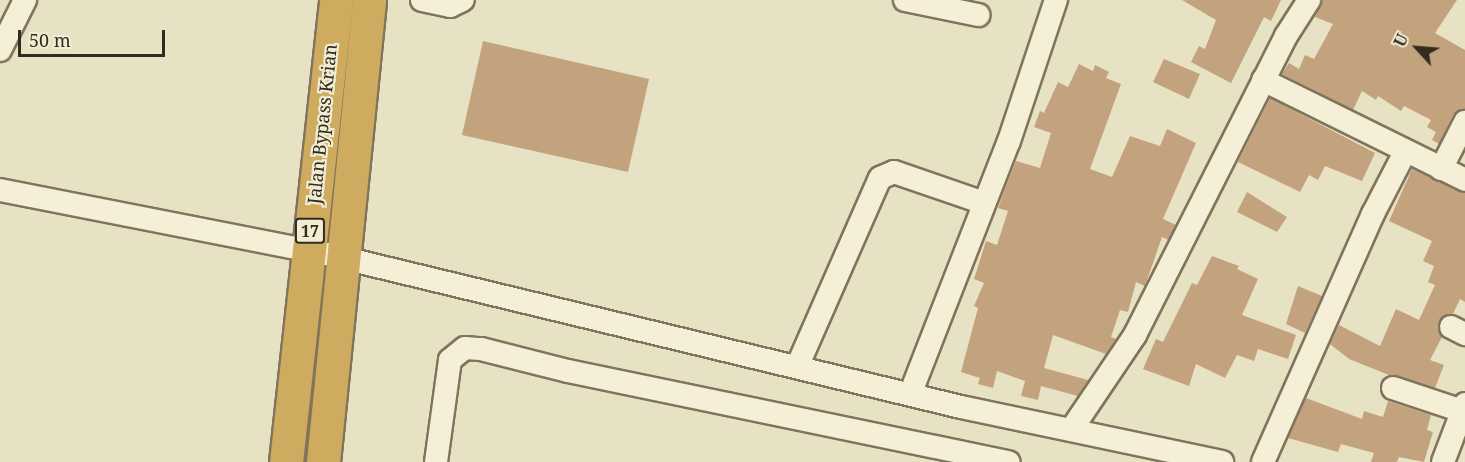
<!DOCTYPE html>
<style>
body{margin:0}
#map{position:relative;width:1465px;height:462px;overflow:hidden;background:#e8e2c4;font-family:"Noto Serif",serif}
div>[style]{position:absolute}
.building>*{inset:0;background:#c2a37e}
.roads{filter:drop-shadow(2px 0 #80745c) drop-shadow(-2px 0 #80745c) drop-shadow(0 2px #80745c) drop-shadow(0 -2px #80745c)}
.minor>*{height:22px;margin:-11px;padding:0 11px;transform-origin:11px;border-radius:11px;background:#f4efd6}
.highway>*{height:33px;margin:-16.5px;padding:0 16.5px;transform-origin:16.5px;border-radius:16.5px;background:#ceab5e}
span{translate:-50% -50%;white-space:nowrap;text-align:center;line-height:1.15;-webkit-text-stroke:4.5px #f1ecd2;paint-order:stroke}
.shield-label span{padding:2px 4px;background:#f1ecd2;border:2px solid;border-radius:4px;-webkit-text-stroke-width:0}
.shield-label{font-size:16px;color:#322b1f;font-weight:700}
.street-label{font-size:18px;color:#322b1f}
.north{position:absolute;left:1387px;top:18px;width:60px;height:60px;-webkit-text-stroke:4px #f1ecd2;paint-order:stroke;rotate:296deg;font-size:16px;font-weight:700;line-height:24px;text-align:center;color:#322b1f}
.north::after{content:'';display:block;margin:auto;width:21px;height:27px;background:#322b1f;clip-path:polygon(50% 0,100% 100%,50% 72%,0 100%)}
.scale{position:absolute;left:18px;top:30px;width:147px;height:27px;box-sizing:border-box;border:3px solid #322b1f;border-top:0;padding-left:8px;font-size:18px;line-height:21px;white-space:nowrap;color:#322b1f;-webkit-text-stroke:4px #f1ecd2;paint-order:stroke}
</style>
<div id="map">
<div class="building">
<i style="clip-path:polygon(1182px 0,1281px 0,1271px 21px,1264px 17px,1231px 83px,1191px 62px,1199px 46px,1205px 49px,1216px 20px)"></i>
<i style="clip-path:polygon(1323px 0,1457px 0,1435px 33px,1465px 50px,1465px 109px,1453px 115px,1439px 144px,1432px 140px,1436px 132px,1427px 127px,1431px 120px,1404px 106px,1401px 111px,1378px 96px,1376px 100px,1362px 91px,1353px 110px,1282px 74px,1289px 63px,1299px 69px,1305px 55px,1314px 59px,1333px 24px,1315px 17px)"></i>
<i style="clip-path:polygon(483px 41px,649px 79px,628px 172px,462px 135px)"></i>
<i style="clip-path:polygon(1164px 59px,1200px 74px,1189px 99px,1153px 82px)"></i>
<i style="clip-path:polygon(1079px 64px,1093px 71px,1095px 65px,1109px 72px,1106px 78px,1121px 84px,1090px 169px,1112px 177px,1130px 136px,1160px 146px,1167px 129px,1196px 143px,1163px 219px,1176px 225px,1168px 240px,1162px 237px,1145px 286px,1136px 282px,1128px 312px,1120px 310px,1111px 337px,1116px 339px,1106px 354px,1053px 335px,1044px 368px,1088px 380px,1078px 396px,1041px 386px,1038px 400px,1021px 396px,1025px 381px,997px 371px,993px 388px,978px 384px,980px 378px,961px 372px,978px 308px,974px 306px,984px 283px,974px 279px,986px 241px,997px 245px,1008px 211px,998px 208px,1003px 194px,1016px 161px,1040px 168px,1051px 133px,1034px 127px,1040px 111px,1044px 113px,1058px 82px,1068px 87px)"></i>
<i style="clip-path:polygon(1270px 98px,1375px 153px,1362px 181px,1325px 166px,1318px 180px,1309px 175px,1300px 192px,1238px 162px)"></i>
<i style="clip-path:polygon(1412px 169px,1465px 193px,1465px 302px,1460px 299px,1453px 314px,1439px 322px,1442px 337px,1430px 360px,1444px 365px,1435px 388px,1389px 375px,1349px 359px,1330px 344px,1339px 325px,1380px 346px,1396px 309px,1419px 320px,1435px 285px,1428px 282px,1434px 266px,1423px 261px,1432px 241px,1389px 221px)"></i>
<i style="clip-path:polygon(1247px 192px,1287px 217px,1277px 232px,1237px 212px)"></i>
<i style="clip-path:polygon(1212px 256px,1239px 266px,1237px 269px,1258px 279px,1242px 315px,1296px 335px,1288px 359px,1258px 349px,1254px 361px,1237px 355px,1225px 378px,1196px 364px,1189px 386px,1143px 369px,1156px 339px,1163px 342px,1192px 283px,1197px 285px)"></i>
<i style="clip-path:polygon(1298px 286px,1322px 296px,1305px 333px,1286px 324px)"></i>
<i style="clip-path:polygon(1306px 398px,1362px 419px,1364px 411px,1383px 417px,1388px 401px,1431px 415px,1427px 430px,1433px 432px,1424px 462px,1399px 457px,1397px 462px,1371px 462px,1374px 453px,1341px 444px,1338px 452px,1288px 438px)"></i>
</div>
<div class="roads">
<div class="minor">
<i style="left:422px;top:0;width:29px;rotate:12deg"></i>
<i style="left:450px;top:6px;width:14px;rotate:-25deg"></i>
<i style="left:905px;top:0;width:75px;rotate:11.6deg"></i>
<i style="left:0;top:50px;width:56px;rotate:-63.4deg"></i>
<i style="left:1263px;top:80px;width:225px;rotate:26.3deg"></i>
<i style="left:1441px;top:169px;width:53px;rotate:-62.9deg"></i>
<i style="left:0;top:190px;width:333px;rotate:11.1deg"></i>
<i style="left:327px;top:254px;width:652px;rotate:13.57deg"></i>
<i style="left:961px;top:407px;width:267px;rotate:11.9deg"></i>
<i style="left:1451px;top:327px;width:16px;rotate:27deg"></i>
<i style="left:797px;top:367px;width:206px;rotate:-66.3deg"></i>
<i style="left:880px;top:178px;width:15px;rotate:-23deg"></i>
<i style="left:894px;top:172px;width:95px;rotate:19deg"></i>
<i style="left:1393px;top:388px;width:73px;rotate:18.4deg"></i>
<i style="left:911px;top:392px;width:269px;rotate:-68.7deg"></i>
<i style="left:1009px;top:141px;width:149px;rotate:-71.6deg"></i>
<i style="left:1071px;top:430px;width:115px;rotate:-56deg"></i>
<i style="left:1135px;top:335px;width:335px;rotate:-63.2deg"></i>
<i style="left:1286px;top:36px;width:43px;rotate:-57.4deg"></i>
<i style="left:436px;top:462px;width:103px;rotate:-82.2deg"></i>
<i style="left:450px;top:360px;width:19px;rotate:-39deg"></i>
<i style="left:465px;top:348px;width:16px;rotate:4deg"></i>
<i style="left:481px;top:349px;width:90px;rotate:14.2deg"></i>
<i style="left:568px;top:371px;width:450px;rotate:11.7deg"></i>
<i style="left:1263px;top:462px;width:271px;rotate:-66.1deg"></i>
<i style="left:1373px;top:214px;width:70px;rotate:-62.7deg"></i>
<i style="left:1443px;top:462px;width:62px;rotate:-69.2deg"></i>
</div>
<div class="highway">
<i style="left:286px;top:462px;width:465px;rotate:-83.8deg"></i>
<i style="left:323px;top:462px;width:464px;rotate:-84.3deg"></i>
</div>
</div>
<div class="shield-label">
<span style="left:310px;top:231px">17</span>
</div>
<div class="street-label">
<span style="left:322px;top:124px;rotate:-84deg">Jalan Bypass Krian</span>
</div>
<div class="north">U</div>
<div class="scale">50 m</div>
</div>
